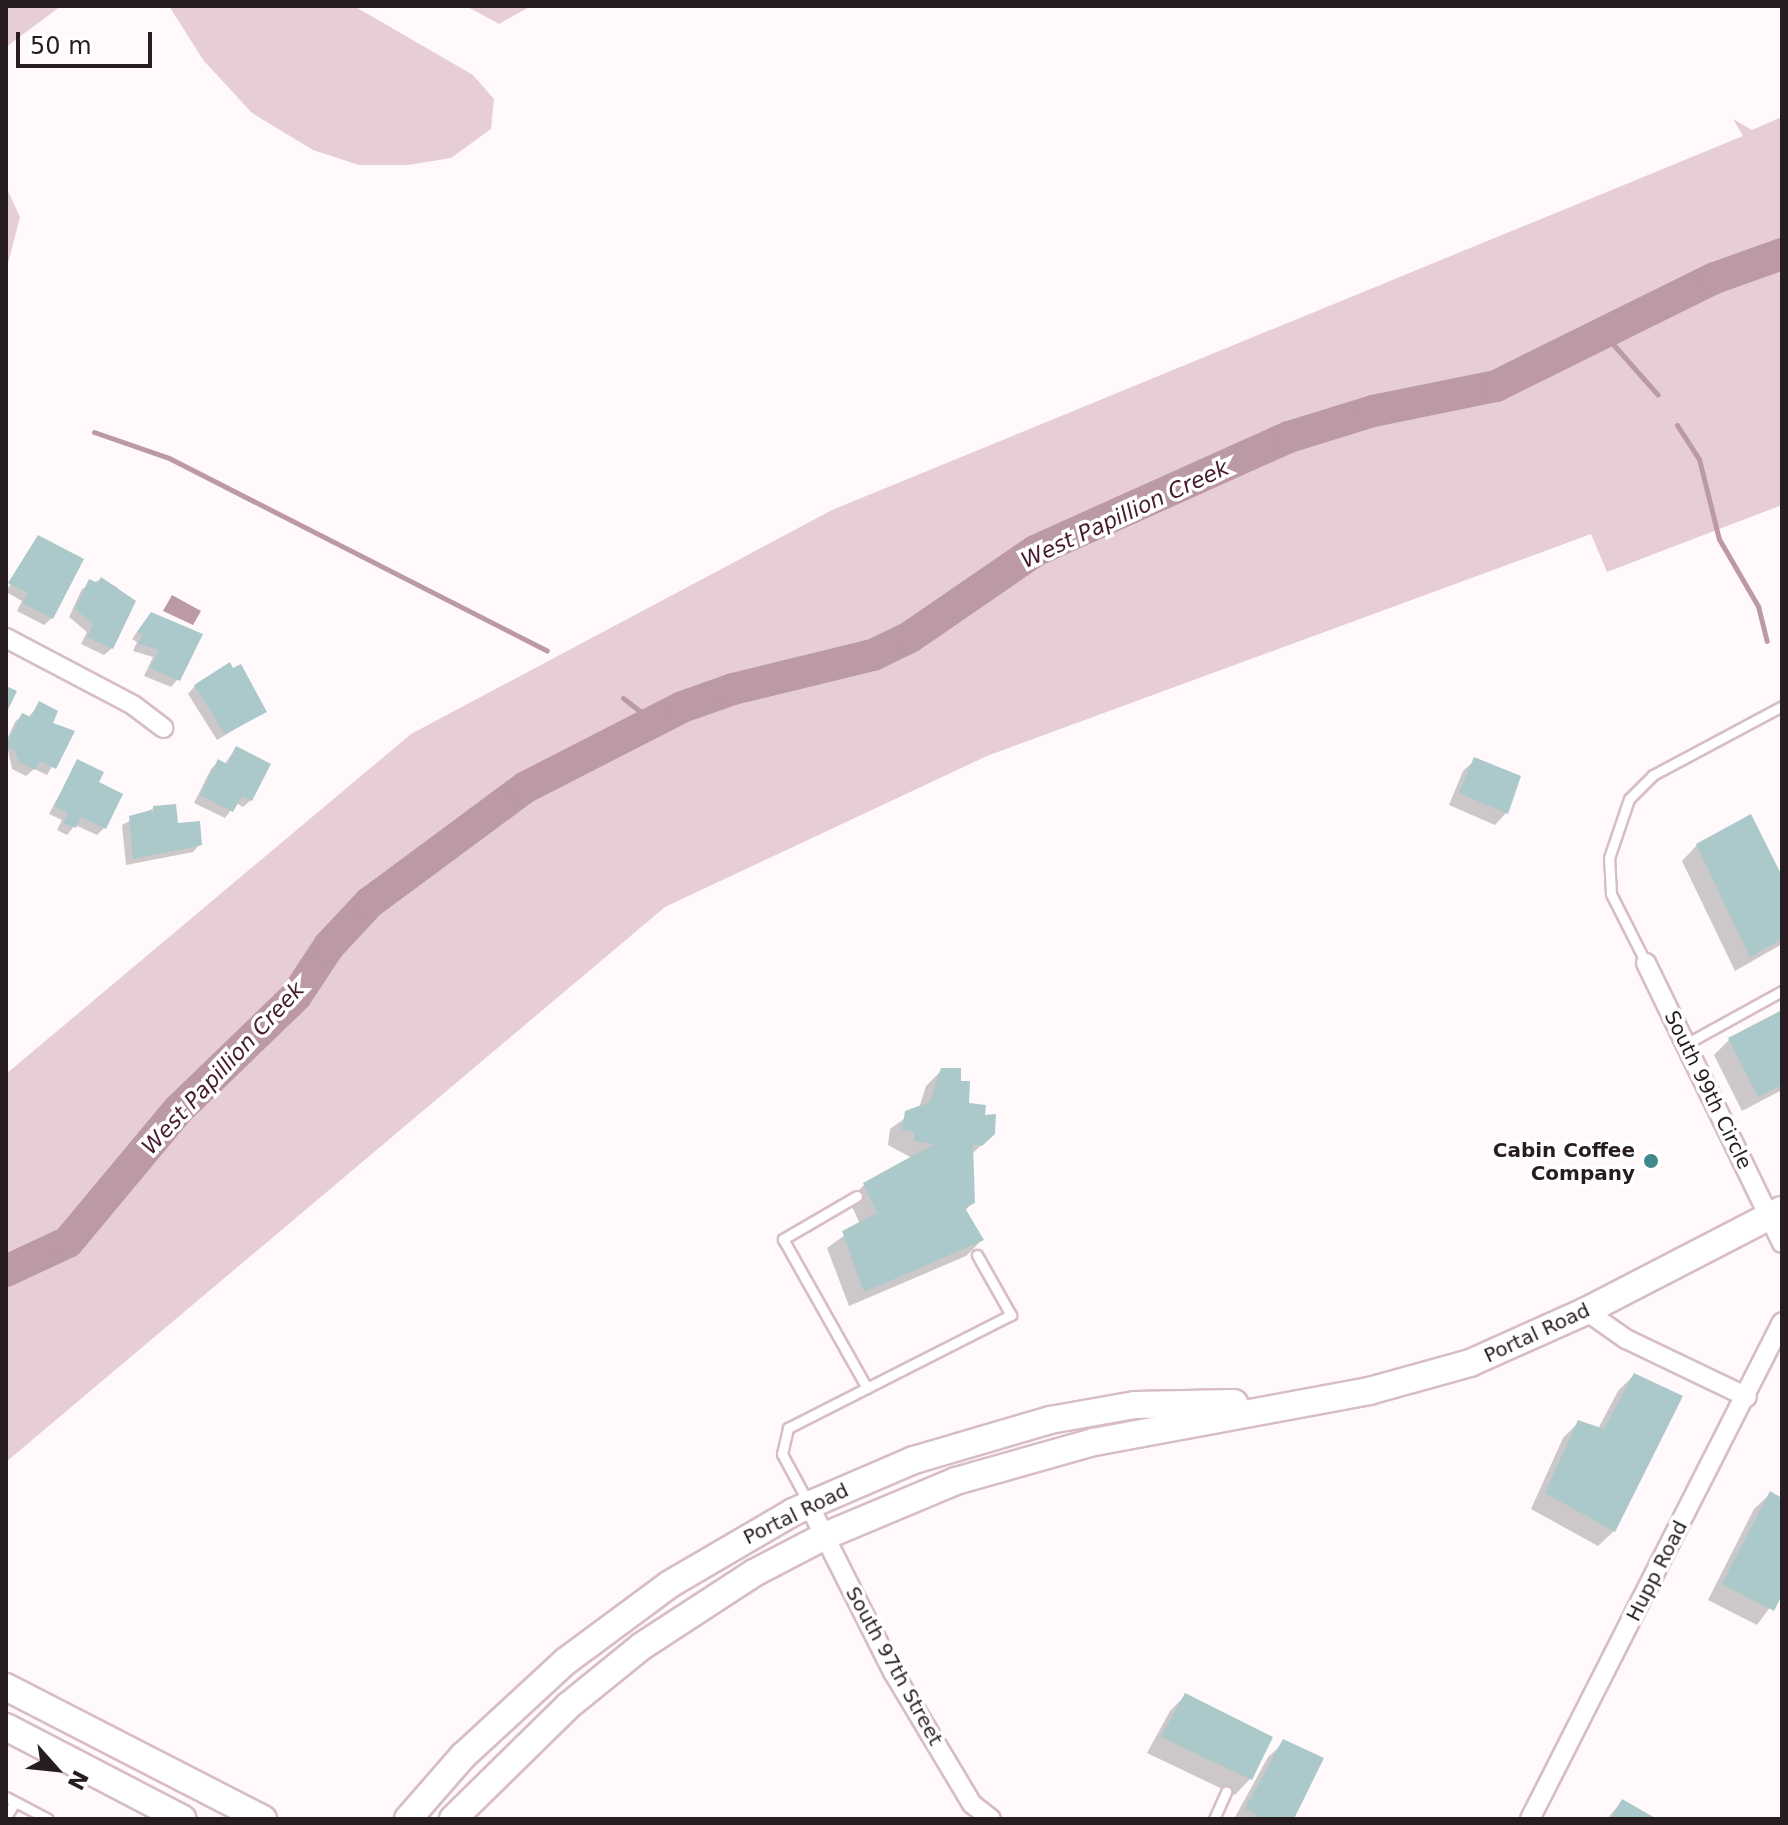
<!DOCTYPE html>
<style>
body{margin:0}
#map{position:relative;width:1788px;height:1825px;overflow:hidden;background:#fff9fb;font-family:"DejaVu Sans",sans-serif}
div>[style]{position:absolute}
.green>*{inset:0;background:#e7cdd7}
.water>*{inset:0;background:#bb9aa6}
.shadow>*{inset:0;background:#0003}
.stream>*{height:5px;margin:-2.5px;padding:0 2.5px;transform-origin:2.5px;border-radius:2.5px;background:#bb9aa6}
.river>*{height:32px;margin:-16px;padding:0 16px;transform-origin:16px;border-radius:16px;background:#bb9aa6}
.building>*{inset:0;background:#abc9ca}
.roads{filter:drop-shadow(2px 0 #d7bdc6) drop-shadow(-2px 0 #d7bdc6) drop-shadow(0 2px #d7bdc6) drop-shadow(0 -2px #d7bdc6)}
.service>*{height:9px;margin:-4.5px;padding:0 4.5px;transform-origin:4.5px;border-radius:4.5px;background:#fff}
.minor>*{height:18px;margin:-9px;padding:0 9px;transform-origin:9px;border-radius:9px;background:#fff}
.secondary>*{height:26px;margin:-13px;padding:0 13px;transform-origin:13px;border-radius:13px;background:#fff}
.dots>*{width:22px;height:22px;translate:-50% -50%;box-sizing:border-box;border:4px solid #fff;border-radius:50%}
span{translate:-50% -50%;white-space:nowrap;text-align:center;line-height:1.15;-webkit-text-stroke:7px #fff;paint-order:stroke}
.street-label{font-size:20px;color:#271d21}
.poi-label{font-size:20px;color:#271d21;font-weight:700}
.right{translate:-100% -50%;text-align:right}
.water-label{font-size:22px;color:#471b2f;font-style:italic}
.frame{position:absolute;inset:0;border:8px solid #271d21;pointer-events:none}
.north{position:absolute;left:16px;top:1729px;width:80px;height:80px;-webkit-text-stroke:6px #fff;paint-order:stroke;rotate:117deg;font-size:22px;font-weight:700;line-height:32px;text-align:center;color:#271d21}
.north::after{content:'';display:block;margin:auto;width:28px;height:36px;background:#271d21;clip-path:polygon(50% 0,100% 100%,50% 72%,0 100%)}
.scale{position:absolute;left:16px;top:32px;width:136px;height:36px;box-sizing:border-box;border:4px solid #271d21;border-top:0;padding-left:10px;font-size:24px;line-height:28px;white-space:nowrap;color:#271d21;-webkit-text-stroke:6px #fff;paint-order:stroke}
</style>
<div id="map">
<div class="green">
<i style="clip-path:polygon(6px 6px,61px 6px,6px 47px)"></i>
<i style="clip-path:polygon(169px 6px,354px 6px,473px 75px,494px 99px,491px 129px,451px 158px,408px 165px,359px 165px,313px 150px,252px 113px,204px 61px)"></i>
<i style="clip-path:polygon(466px 6px,531px 6px,499px 24px)"></i>
<i style="clip-path:polygon(1782px 117px,1782px 505px,1607px 572px,1591px 534px,987px 756px,665px 907px,6px 1462px,6px 1074px,411px 734px,832px 510px,1743px 136px,1733px 119px,1752px 130px)"></i>
<i style="clip-path:polygon(6px 187px,20px 217px,6px 271px)"></i>
</div>
<div class="water">
<i style="clip-path:polygon(172px 595px,201px 611px,193px 625px,163px 611px)"></i>
</div>
<div class="shadow">
<i style="clip-path:polygon(38px 537px,52px 618px,44px 625px,17px 611px,22px 601px,6px 592px)"></i>
<i style="clip-path:polygon(101px 579px,117px 587px,122px 596px,112px 648px,104px 655px,81px 644px,87px 632px,69px 617px,82px 589px)"></i>
<i style="clip-path:polygon(144px 622px,178px 679px,171px 687px,144px 676px,153px 657px,133px 651px,137px 642px,132px 639px)"></i>
<i style="clip-path:polygon(195px 686px,264px 712px,217px 740px,188px 694px)"></i>
<i style="clip-path:polygon(39px 704px,50px 724px,72px 732px,47px 775px,34px 769px,26px 776px,12px 769px,6px 741px,15px 722px,22px 715px,28px 718px)"></i>
<i style="clip-path:polygon(236px 748px,251px 800px,243px 807px,236px 803px,225px 818px,194px 803px,211px 769px,218px 762px,224px 765px)"></i>
<i style="clip-path:polygon(1475px 760px,1506px 813px,1495px 825px,1449px 805px,1463px 771px)"></i>
<i style="clip-path:polygon(77px 762px,96px 783px,104px 828px,97px 835px,75px 825px,67px 835px,57px 830px,62px 820px,49px 814px)"></i>
<i style="clip-path:polygon(154px 808px,200px 844px,193px 852px,126px 865px,122px 825px)"></i>
<i style="clip-path:polygon(1697px 845px,1782px 880px,1782px 944px,1735px 971px,1682px 861px)"></i>
<i style="clip-path:polygon(1782px 1012px,1782px 1090px,1742px 1111px,1714px 1055px,1729px 1040px)"></i>
<i style="clip-path:polygon(942px 1070px,960px 1083px,967px 1105px,983px 1117px,993px 1134px,972px 1154px,973px 1202px,964px 1212px,982px 1240px,966px 1256px,849px 1306px,827px 1248px,860px 1224px,849px 1200px,865px 1184px,912px 1158px,888px 1145px,890px 1129px,919px 1108px,926px 1086px)"></i>
<i style="clip-path:polygon(1634px 1375px,1614px 1531px,1598px 1546px,1531px 1509px,1563px 1438px,1579px 1422px,1598px 1429px,1618px 1391px)"></i>
<i style="clip-path:polygon(1770px 1494px,1782px 1500px,1782px 1591px,1757px 1625px,1708px 1600px,1754px 1509px)"></i>
<i style="clip-path:polygon(1186px 1695px,1250px 1779px,1235px 1795px,1147px 1753px,1170px 1711px)"></i>
<i style="clip-path:polygon(1284px 1742px,1292px 1819px,1234px 1819px,1268px 1757px)"></i>
<i style="clip-path:polygon(1622px 1801px,1653px 1819px,1607px 1819px)"></i>
</div>
<div class="stream">
<i style="left:1604px;top:334px;width:81px;rotate:48.5deg"></i>
<i style="left:1677px;top:425px;width:40px;rotate:57.1deg"></i>
<i style="left:1699px;top:459px;width:82px;rotate:76deg"></i>
<i style="left:1719px;top:539px;width:78px;rotate:59.8deg"></i>
<i style="left:1758px;top:606px;width:36px;rotate:76deg"></i>
<i style="left:94px;top:432px;width:79px;rotate:19.1deg"></i>
<i style="left:169px;top:458px;width:424px;rotate:27deg"></i>
<i style="left:623px;top:698px;width:37px;rotate:38deg"></i>
</div>
<div class="river">
<i style="left:6px;top:1271px;width:68px;rotate:-25.1deg"></i>
<i style="left:68px;top:1242px;width:173px;rotate:-50.2deg"></i>
<i style="left:179px;top:1109px;width:163px;rotate:-44deg"></i>
<i style="left:296px;top:996px;width:60px;rotate:-56.6deg"></i>
<i style="left:329px;top:946px;width:59px;rotate:-47.1deg"></i>
<i style="left:369px;top:903px;width:195px;rotate:-36.5deg"></i>
<i style="left:526px;top:787px;width:175px;rotate:-27.1deg"></i>
<i style="left:682px;top:707px;width:54px;rotate:-19.4deg"></i>
<i style="left:733px;top:689px;width:144px;rotate:-13.7deg"></i>
<i style="left:873px;top:655px;width:41px;rotate:-25.9deg"></i>
<i style="left:910px;top:637px;width:152px;rotate:-34.5deg"></i>
<i style="left:1035px;top:551px;width:278px;rotate:-24.2deg"></i>
<i style="left:1289px;top:437px;width:88px;rotate:-17.2deg"></i>
<i style="left:1373px;top:411px;width:126px;rotate:-11.5deg"></i>
<i style="left:1496px;top:386px;width:244px;rotate:-26.3deg"></i>
<i style="left:1715px;top:278px;width:71px;rotate:-19.7deg"></i>
</div>
<div class="building">
<i style="clip-path:polygon(38px 535px,84px 559px,53px 619px,23px 603px,28px 593px,8px 583px)"></i>
<i style="clip-path:polygon(101px 577px,136px 601px,113px 649px,87px 637px,93px 624px,75px 609px,89px 579px,98px 583px)"></i>
<i style="clip-path:polygon(151px 612px,203px 634px,180px 681px,150px 668px,159px 650px,138px 644px,143px 634px,137px 632px)"></i>
<i style="clip-path:polygon(230px 662px,233px 668px,241px 664px,267px 712px,225px 734px,194px 685px)"></i>
<i style="clip-path:polygon(6px 686px,17px 691px,6px 714px)"></i>
<i style="clip-path:polygon(39px 701px,58px 711px,53px 723px,75px 731px,56px 769px,40px 761px,35px 770px,19px 762px,15px 751px,6px 746px,22px 713px,31px 717px)"></i>
<i style="clip-path:polygon(236px 746px,271px 764px,252px 801px,242px 796px,233px 812px,200px 795px,218px 759px,227px 764px)"></i>
<i style="clip-path:polygon(1474px 757px,1521px 776px,1508px 814px,1459px 793px)"></i>
<i style="clip-path:polygon(77px 759px,104px 772px,99px 782px,123px 794px,106px 829px,81px 817px,76px 828px,63px 823px,68px 813px,54px 806px)"></i>
<i style="clip-path:polygon(176px 804px,178px 823px,200px 821px,202px 845px,133px 859px,129px 816px,151px 810px,154px 815px,153px 806px)"></i>
<i style="clip-path:polygon(1751px 814px,1782px 876px,1782px 939px,1750px 957px,1696px 844px)"></i>
<i style="clip-path:polygon(1782px 1010px,1782px 1085px,1758px 1097px,1728px 1038px)"></i>
<i style="clip-path:polygon(941px 1068px,961px 1068px,961px 1081px,970px 1081px,969px 1103px,986px 1105px,985px 1115px,996px 1114px,995px 1134px,982px 1146px,973px 1145px,975px 1203px,965px 1208px,984px 1240px,864px 1292px,842px 1231px,877px 1213px,863px 1183px,934px 1144px,914px 1141px,914px 1132px,902px 1130px,905px 1111px,930px 1102px)"></i>
<i style="clip-path:polygon(1634px 1373px,1683px 1396px,1615px 1532px,1545px 1493px,1578px 1420px,1604px 1429px)"></i>
<i style="clip-path:polygon(1770px 1491px,1782px 1498px,1782px 1595px,1774px 1611px,1722px 1584px)"></i>
<i style="clip-path:polygon(1185px 1693px,1273px 1737px,1252px 1780px,1161px 1737px)"></i>
<i style="clip-path:polygon(1283px 1739px,1324px 1758px,1294px 1819px,1254px 1819px,1256px 1815px,1245px 1809px)"></i>
<i style="clip-path:polygon(1622px 1799px,1657px 1819px,1611px 1819px)"></i>
</div>
<div class="roads">
<div class="service">
<i style="left:1646px;top:963px;width:77px;rotate:-116.9deg"></i>
<i style="left:1611px;top:894px;width:36px;rotate:-93deg"></i>
<i style="left:1609px;top:858px;width:62px;rotate:-71.3deg"></i>
<i style="left:1629px;top:799px;width:34px;rotate:-45deg"></i>
<i style="left:1653px;top:775px;width:146px;rotate:-28.1deg"></i>
<i style="left:1684px;top:1045px;width:112px;rotate:-28.9deg"></i>
<i style="left:857px;top:1196px;width:86px;rotate:149.8deg"></i>
<i style="left:783px;top:1239px;width:171px;rotate:60.6deg"></i>
<i style="left:808px;top:1502px;width:55px;rotate:-118.4deg"></i>
<i style="left:782px;top:1454px;width:27px;rotate:-77deg"></i>
<i style="left:788px;top:1428px;width:250px;rotate:-26.9deg"></i>
<i style="left:1011px;top:1315px;width:69px;rotate:-119.5deg"></i>
<i style="left:6px;top:1797px;width:47px;rotate:27.6deg"></i>
<i style="left:6px;top:1817px;width:17px;rotate:-59deg"></i>
<i style="left:1214px;top:1819px;width:30px;rotate:-66deg"></i>
</div>
<div class="minor">
<i style="left:6px;top:638px;width:144px;rotate:27.8deg"></i>
<i style="left:133px;top:705px;width:38px;rotate:37deg"></i>
<i style="left:1646px;top:963px;width:311px;rotate:64.1deg"></i>
<i style="left:1586px;top:1311px;width:49px;rotate:35deg"></i>
<i style="left:1626px;top:1339px;width:134px;rotate:25.6deg"></i>
<i style="left:809px;top:1505px;width:187px;rotate:63.3deg"></i>
<i style="left:893px;top:1672px;width:154px;rotate:59.1deg"></i>
<i style="left:972px;top:1804px;width:24px;rotate:38deg"></i>
<i style="left:1530px;top:1819px;width:557px;rotate:-63.11deg"></i>
</div>
<div class="secondary">
<i style="left:6px;top:1687px;width:289px;rotate:27.2deg"></i>
<i style="left:6px;top:1727px;width:199px;rotate:27.5deg"></i>
<i style="left:408px;top:1819px;width:84px;rotate:-48.9deg"></i>
<i style="left:463px;top:1756px;width:140px;rotate:-42.7deg"></i>
<i style="left:566px;top:1661px;width:129px;rotate:-36.5deg"></i>
<i style="left:670px;top:1584px;width:143px;rotate:-30.3deg"></i>
<i style="left:793px;top:1512px;width:132px;rotate:-23.3deg"></i>
<i style="left:914px;top:1460px;width:142px;rotate:-16.4deg"></i>
<i style="left:1050px;top:1420px;width:86px;rotate:-10deg"></i>
<i style="left:1135px;top:1405px;width:99px;rotate:-1.2deg"></i>
<i style="left:453px;top:1819px;width:161px;rotate:-44.5deg"></i>
<i style="left:568px;top:1706px;width:95px;rotate:-39deg"></i>
<i style="left:642px;top:1646px;width:134px;rotate:-33.1deg"></i>
<i style="left:754px;top:1573px;width:80px;rotate:-27.5deg"></i>
<i style="left:825px;top:1536px;width:142px;rotate:-22.8deg"></i>
<i style="left:956px;top:1481px;width:143px;rotate:-15.8deg"></i>
<i style="left:1094px;top:1442px;width:280px;rotate:-10.5deg"></i>
<i style="left:1369px;top:1391px;width:105px;rotate:-15.5deg"></i>
<i style="left:1470px;top:1363px;width:127px;rotate:-24.1deg"></i>
<i style="left:1586px;top:1311px;width:220px;rotate:-27.3deg"></i>
</div>
</div>
<div class="dots">
<i style="left:1651px;top:1161px;background:#41898c"></i>
</div>
<div class="street-label">
<span style="left:1708px;top:1090px;rotate:64deg">South 99th Circle</span>
<span style="left:1537px;top:1333px;rotate:-25deg">Portal Road</span>
<span style="left:796px;top:1514px;rotate:-26deg">Portal Road</span>
<span style="left:1657px;top:1571px;rotate:-63deg">Hupp Road</span>
<span style="left:894px;top:1666px;rotate:61deg">South 97th Street</span>
</div>
<div class="poi-label">
<span class="right" style="left:1635px;top:1162px">Cabin Coffee<br>Company</span>
</div>
<div class="water-label">
<span style="left:1125px;top:514px;rotate:-25deg">West Papillion Creek</span>
<span style="left:223px;top:1068px;rotate:-47deg">West Papillion Creek</span>
</div>
<div class="frame"></div>
<div class="north">N</div>
<div class="scale">50 m</div>
</div>
